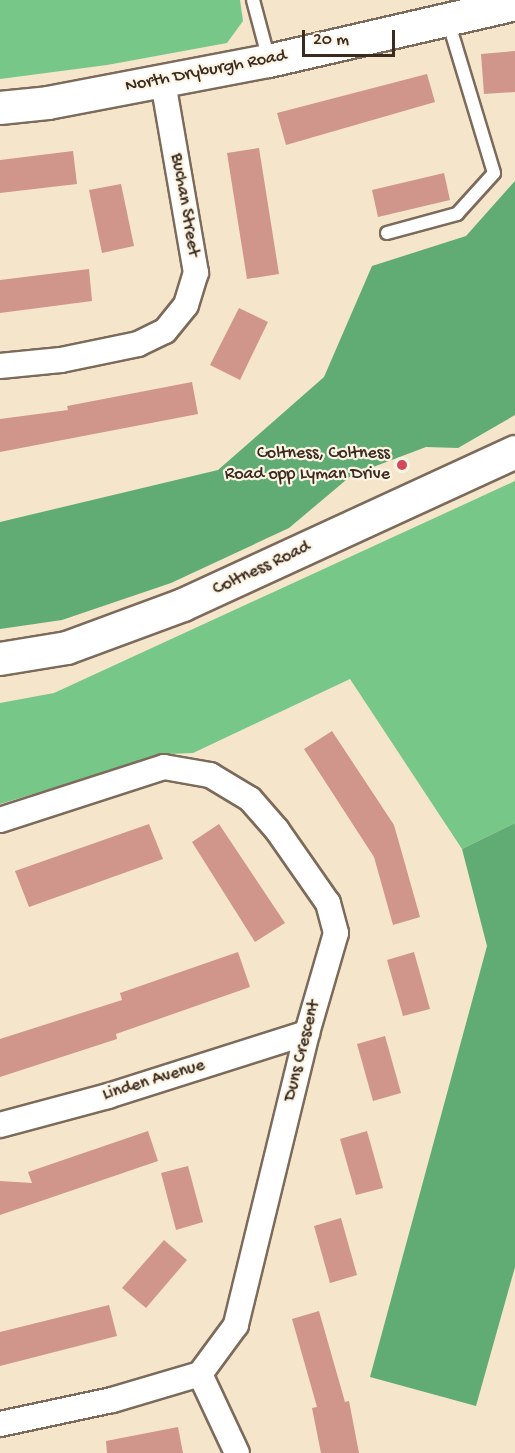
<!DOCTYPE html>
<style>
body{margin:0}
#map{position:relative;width:515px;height:1453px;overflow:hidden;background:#f5e5cb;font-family:"Gochi Hand",sans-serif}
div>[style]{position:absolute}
.green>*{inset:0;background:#77c788}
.forest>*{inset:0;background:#61ac74}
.building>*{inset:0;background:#d0968b}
.roads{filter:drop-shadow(2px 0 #7c6b5b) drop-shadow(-2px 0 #7c6b5b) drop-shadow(0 2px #7c6b5b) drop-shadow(0 -2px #7c6b5b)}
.service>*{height:12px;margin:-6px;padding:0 6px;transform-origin:6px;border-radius:6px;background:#fff}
.minor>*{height:24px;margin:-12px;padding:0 12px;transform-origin:12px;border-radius:12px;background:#fff}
.tertiary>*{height:32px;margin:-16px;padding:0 16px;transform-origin:16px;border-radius:16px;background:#fff}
.dots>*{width:16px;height:16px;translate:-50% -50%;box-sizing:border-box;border:3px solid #fcf5e5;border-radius:50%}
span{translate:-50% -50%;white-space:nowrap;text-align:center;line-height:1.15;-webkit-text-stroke:4.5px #fcf5e5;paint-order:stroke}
.street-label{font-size:18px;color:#3b2a1e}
.poi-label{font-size:18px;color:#3b2a1e}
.right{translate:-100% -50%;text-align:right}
.scale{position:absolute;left:302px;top:30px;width:93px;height:27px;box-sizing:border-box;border:3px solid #3b2a1e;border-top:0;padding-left:8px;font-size:18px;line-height:21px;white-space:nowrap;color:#3b2a1e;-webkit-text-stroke:4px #fcf5e5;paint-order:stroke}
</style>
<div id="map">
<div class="green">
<i style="clip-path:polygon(0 0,240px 0,243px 21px,227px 43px,107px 65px,0 79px)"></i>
<i style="clip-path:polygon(515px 481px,515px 823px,462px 849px,350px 679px,193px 753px,167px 754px,0 804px,0 703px,54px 693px)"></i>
</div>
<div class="forest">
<i style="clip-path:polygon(515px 181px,515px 415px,458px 448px,426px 447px,352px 475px,289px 528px,171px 583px,62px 620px,0 629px,0 522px,218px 470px,324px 377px,372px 266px,466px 236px)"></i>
<i style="clip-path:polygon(515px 823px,515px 1267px,476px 1406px,370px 1377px,487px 946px,462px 849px)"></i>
</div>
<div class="building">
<i style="clip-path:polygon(515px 51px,515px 92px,484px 94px,481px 54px)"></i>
<i style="clip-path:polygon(427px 74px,435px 102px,286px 145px,277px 113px)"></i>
<i style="clip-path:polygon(259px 148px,279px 274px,247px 279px,227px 153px)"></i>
<i style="clip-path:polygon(73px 151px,77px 184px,0 193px,0 160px)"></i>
<i style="clip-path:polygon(444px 173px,450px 200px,378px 217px,372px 190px)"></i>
<i style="clip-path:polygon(121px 184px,134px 246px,102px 253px,89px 190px)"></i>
<i style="clip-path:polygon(89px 269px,92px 301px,0 313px,0 280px)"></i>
<i style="clip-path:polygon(239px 308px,268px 322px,240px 380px,210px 365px)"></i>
<i style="clip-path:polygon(192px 382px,198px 414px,0 452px,0 419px,68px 410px,67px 406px)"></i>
<i style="clip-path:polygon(332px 731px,394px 825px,420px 917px,393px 925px,374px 857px,304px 749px)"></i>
<i style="clip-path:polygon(149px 824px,163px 859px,29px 907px,15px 871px)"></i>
<i style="clip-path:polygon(219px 824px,285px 923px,255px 942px,192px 842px)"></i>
<i style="clip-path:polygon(238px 952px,250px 987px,116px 1034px,117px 1039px,0 1077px,0 1039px,122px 1000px,120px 993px)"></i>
<i style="clip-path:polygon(414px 952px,430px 1009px,403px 1016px,387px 960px)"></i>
<i style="clip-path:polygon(385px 1036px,401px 1093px,373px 1101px,357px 1044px)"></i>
<i style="clip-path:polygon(148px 1131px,158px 1161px,0 1215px,0 1181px,32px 1183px,28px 1172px)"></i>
<i style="clip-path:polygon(367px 1131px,383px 1188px,356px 1195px,340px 1139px)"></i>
<i style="clip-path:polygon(188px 1166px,203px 1222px,176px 1230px,161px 1173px)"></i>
<i style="clip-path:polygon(341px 1218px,357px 1275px,330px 1283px,314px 1226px)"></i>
<i style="clip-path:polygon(164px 1240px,187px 1260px,146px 1308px,122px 1288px)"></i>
<i style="clip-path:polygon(109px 1305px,117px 1336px,0 1366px,0 1332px)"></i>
<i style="clip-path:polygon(319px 1311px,345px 1402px,349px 1401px,359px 1453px,321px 1453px,312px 1408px,317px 1407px,292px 1319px)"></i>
<i style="clip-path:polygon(178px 1427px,183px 1453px,107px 1453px,106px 1441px)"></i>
</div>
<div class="roads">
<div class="service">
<i style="left:253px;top:0;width:62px;rotate:75.1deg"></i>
<i style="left:387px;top:233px;width:73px;rotate:-15.2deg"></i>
<i style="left:457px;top:214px;width:55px;rotate:-47.9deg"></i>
<i style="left:494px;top:173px;width:159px;rotate:-106.8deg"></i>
</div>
<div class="minor">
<i style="left:0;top:366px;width:61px;rotate:-5.6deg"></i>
<i style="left:61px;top:360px;width:79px;rotate:-11.7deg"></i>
<i style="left:138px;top:344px;width:30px;rotate:-26deg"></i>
<i style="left:165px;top:331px;width:33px;rotate:-51deg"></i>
<i style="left:186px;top:305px;width:34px;rotate:-73deg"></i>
<i style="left:196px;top:273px;width:195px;rotate:-99.8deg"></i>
<i style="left:0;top:820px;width:172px;rotate:-17.9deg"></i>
<i style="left:164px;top:767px;width:47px;rotate:9.9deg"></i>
<i style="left:210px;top:775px;width:47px;rotate:31deg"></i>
<i style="left:250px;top:799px;width:41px;rotate:48.9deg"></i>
<i style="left:277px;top:830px;width:89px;rotate:55.1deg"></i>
<i style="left:328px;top:903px;width:31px;rotate:75deg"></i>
<i style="left:336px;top:933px;width:104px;rotate:106.2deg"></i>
<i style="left:307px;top:1033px;width:301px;rotate:103.7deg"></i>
<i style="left:236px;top:1325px;width:61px;rotate:126.3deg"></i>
<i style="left:200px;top:1374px;width:92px;rotate:163.5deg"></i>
<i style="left:112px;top:1400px;width:115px;rotate:167.9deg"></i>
<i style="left:0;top:1125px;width:112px;rotate:-15deg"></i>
<i style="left:108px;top:1096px;width:209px;rotate:-17.6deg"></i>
<i style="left:200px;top:1374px;width:87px;rotate:64.9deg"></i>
</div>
<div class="tertiary">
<i style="left:0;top:108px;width:48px;rotate:-5.9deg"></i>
<i style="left:48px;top:103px;width:225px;rotate:-10.8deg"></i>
<i style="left:269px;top:61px;width:253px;rotate:-13deg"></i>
<i style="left:0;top:659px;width:68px;rotate:-9.3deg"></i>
<i style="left:67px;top:648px;width:124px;rotate:-20.3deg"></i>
<i style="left:183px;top:605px;width:366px;rotate:-24.7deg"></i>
</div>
</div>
<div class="dots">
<i style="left:402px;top:465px;background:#d1495b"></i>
</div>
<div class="street-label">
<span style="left:206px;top:72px;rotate:-11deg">North Dryburgh Road</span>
<span style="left:184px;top:205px;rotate:80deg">Buchan Street</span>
<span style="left:262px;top:569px;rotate:-25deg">Coltness Road</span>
<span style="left:303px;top:1051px;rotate:-76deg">Duns Crescent</span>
<span style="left:154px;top:1081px;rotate:-17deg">Linden Avenue</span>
</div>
<div class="poi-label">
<span class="right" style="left:390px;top:465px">Coltness, Coltness<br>Road opp Lyman Drive</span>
</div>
<div class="scale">20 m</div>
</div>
